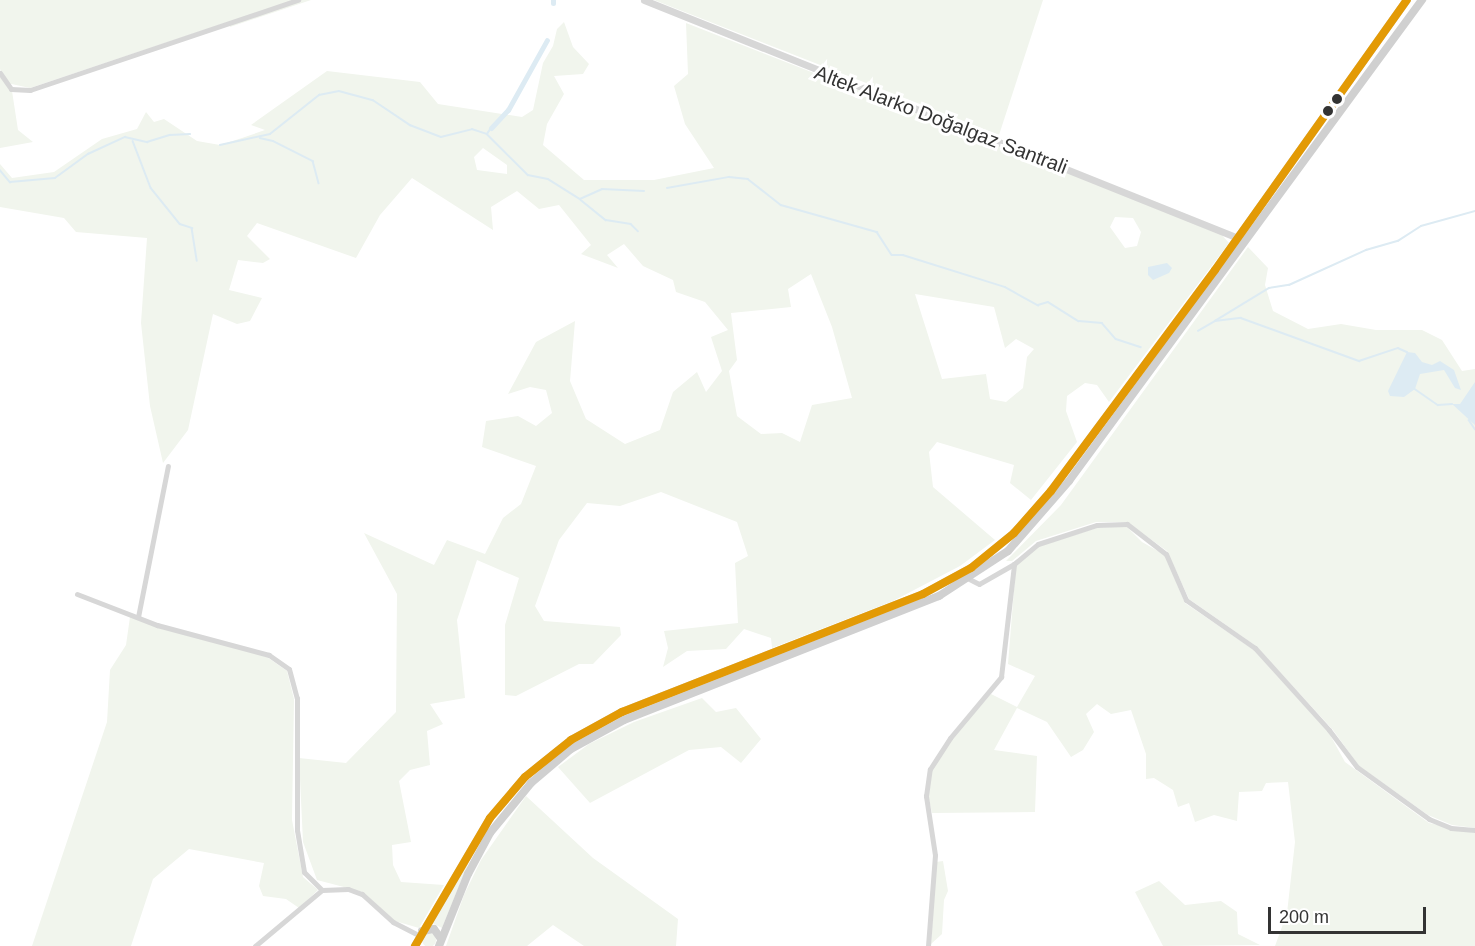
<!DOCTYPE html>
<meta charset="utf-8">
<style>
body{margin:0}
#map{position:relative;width:1475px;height:946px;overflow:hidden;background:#fff;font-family:Arial,sans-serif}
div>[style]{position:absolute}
.green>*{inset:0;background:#f1f5ed}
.round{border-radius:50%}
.water>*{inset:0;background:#ddebf3}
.stream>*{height:1.5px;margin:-0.75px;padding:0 0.75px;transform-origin:0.75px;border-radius:0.75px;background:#ddebf3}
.canal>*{height:5px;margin:-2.5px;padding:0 2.5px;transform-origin:2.5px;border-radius:2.5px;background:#ddebf3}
.minor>*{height:5px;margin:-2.5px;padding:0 2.5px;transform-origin:2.5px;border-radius:2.5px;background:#d7d7d7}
.tertiary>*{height:7px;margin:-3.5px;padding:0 3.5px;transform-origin:3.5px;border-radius:3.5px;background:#d7d7d7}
.secondary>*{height:8px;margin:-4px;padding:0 4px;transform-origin:4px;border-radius:4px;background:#d0d0d0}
.bus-1>*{height:8px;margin:-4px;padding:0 4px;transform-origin:4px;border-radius:4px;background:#e39a05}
.dots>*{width:16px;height:16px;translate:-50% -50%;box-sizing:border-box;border:3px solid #fff;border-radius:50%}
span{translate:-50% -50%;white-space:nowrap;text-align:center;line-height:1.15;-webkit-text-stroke:6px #fff;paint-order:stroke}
.street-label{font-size:20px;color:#333}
.scale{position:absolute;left:1268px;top:907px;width:158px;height:27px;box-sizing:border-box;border:3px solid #333;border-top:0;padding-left:8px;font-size:18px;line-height:21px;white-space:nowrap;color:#333;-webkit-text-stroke:4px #fff;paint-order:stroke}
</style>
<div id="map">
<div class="green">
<i style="clip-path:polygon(0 0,311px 0,230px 27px,228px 22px,30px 88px,7px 83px,0 69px)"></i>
<i style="clip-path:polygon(654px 0,1043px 0,999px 135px)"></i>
<i style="clip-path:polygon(evenodd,564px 22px,573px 47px,589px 64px,583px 74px,554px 76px,564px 94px,547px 124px,543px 145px,584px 180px,654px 180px,714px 168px,685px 124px,674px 86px,688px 74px,686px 23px,1191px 220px,1220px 233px,1229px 243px,1109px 402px,1097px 385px,1085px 383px,1067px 396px,1066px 411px,1077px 442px,1031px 500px,1010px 483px,1014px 465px,937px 442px,929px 452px,933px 487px,995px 540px,960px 566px,893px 601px,772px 648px,771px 638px,744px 629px,726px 649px,687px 651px,663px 667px,668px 648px,664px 631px,738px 623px,735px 563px,748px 556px,737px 522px,661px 492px,620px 506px,587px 503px,559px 540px,535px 606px,544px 621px,620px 627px,621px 635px,593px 664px,579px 664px,516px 696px,505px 695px,505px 625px,519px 578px,477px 560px,457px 620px,465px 698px,430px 704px,443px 724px,427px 731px,430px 765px,410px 770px,399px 781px,411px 842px,392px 845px,393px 865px,401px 882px,444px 885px,419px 928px,395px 921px,363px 892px,317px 880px,303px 842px,299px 758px,346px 763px,396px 712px,397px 594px,364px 533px,434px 565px,447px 540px,485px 554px,503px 518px,521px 504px,536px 466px,482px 447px,486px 421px,518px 416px,536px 426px,552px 413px,546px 390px,530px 387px,508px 394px,536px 342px,575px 321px,570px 381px,586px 419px,625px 444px,660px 430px,673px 392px,697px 372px,706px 392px,722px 371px,711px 337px,728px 330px,705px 302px,676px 292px,673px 280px,643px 266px,624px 244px,607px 255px,618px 268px,581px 254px,591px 245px,559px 205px,539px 209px,517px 191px,491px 207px,493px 230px,412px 178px,380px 215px,356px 258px,257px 223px,247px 236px,270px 259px,263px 263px,238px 260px,229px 290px,262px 298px,250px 321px,237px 324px,213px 314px,188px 430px,163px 463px,150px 406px,141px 323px,147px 238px,76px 232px,64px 218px,0 207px,0 164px,12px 178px,54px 172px,102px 139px,137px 129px,146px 112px,154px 122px,164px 119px,197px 141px,220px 145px,242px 138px,265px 130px,251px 125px,327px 71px,420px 82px,438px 104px,522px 117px,533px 110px,543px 63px,553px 46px,557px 29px,564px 22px,483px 148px,507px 165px,507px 174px,477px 170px,474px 157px,483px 148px,564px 22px,1115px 217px,1133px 218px,1141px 232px,1137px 246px,1125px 248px,1110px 227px,1115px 217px,564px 22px,811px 274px,832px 327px,852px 398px,812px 405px,800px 442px,782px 433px,761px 434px,737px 416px,729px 371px,737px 360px,731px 313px,791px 307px,788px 289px,811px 274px,564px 22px,915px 294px,994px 307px,1005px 348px,1016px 339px,1034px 349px,1027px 357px,1023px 388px,1006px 402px,990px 399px,986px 374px,942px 379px,915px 294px)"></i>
<i style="clip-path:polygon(0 77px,12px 91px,18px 130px,33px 142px,0 148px)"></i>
<i style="clip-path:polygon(1248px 247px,1268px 268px,1265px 285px,1273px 311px,1308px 329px,1341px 324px,1376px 330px,1422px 330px,1442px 340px,1462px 371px,1475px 369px,1475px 828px,1452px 825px,1428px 815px,1359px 766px,1333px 730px,1256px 646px,1189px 599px,1167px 551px,1127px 522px,1096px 522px,1036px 541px,1012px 561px,1006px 561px,1061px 505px)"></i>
<i style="clip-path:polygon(1126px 526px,1142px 542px,1165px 555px,1185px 603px,1254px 650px,1329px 733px,1345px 762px,1429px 823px,1475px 833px,1475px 946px,1275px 946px,1287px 913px,1295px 842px,1288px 782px,1266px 783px,1262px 791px,1239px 792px,1237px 821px,1214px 815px,1195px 822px,1189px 803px,1178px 807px,1173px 790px,1154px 778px,1146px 779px,1146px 754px,1131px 710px,1111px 714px,1097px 704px,1086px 714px,1094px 732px,1083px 750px,1071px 757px,1047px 722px,1017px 708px,994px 750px,1037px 756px,1035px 812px,932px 813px,928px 795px,932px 770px,951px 740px,991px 694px,1017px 707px,1035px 676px,1008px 664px,1016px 565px,1039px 546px,1097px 528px)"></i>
<i style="clip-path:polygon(130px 617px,267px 657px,287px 671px,294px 699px,292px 820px,303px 877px,318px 890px,299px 908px,286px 899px,263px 896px,259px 886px,264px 863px,189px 849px,153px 879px,131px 946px,32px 946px,107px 722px,110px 670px,126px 645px)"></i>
<i style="clip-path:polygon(702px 698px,716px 712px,736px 708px,761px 739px,741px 763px,721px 747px,689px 750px,590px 803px,558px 767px,589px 744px,634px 722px)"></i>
<i style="clip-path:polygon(526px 796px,593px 858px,678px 919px,676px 946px,584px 946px,553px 925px,527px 946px,446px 946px,464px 895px,481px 860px)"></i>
<i style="clip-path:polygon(473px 852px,442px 928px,430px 922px)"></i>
<i style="clip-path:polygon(943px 861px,948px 891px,944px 900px,942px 934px,931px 944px,936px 862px)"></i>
<i style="clip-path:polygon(1159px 881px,1185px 905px,1221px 901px,1237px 912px,1238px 934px,1260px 945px,1163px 946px,1135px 892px)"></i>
<i class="round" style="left:422px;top:933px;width:14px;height:14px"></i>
</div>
<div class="water">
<i style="clip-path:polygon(1167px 263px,1172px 268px,1169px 273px,1153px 280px,1148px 275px,1148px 267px)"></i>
<i style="clip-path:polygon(1407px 352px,1415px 353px,1422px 362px,1432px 365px,1440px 361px,1454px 370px,1461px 390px,1455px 388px,1444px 370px,1420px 374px,1415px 389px,1404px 397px,1390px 396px,1388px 391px)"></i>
<i style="clip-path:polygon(1475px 382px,1475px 425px,1452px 404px,1460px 404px)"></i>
</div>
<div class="stream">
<i style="left:487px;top:134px;width:7px;rotate:-56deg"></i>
<i style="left:260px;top:138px;width:13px;rotate:13deg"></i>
<i style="left:273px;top:141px;width:45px;rotate:26.6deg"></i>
<i style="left:313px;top:161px;width:23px;rotate:75deg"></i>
<i style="left:133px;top:141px;width:50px;rotate:69deg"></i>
<i style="left:151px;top:188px;width:46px;rotate:51.1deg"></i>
<i style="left:180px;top:224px;width:13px;rotate:18deg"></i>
<i style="left:192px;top:228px;width:33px;rotate:81deg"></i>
<i style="left:220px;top:145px;width:51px;rotate:-12.4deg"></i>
<i style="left:270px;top:134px;width:63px;rotate:-38.5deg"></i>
<i style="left:319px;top:95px;width:20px;rotate:-11deg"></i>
<i style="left:339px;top:91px;width:35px;rotate:15deg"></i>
<i style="left:373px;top:100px;width:45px;rotate:34deg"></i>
<i style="left:410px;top:125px;width:33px;rotate:21deg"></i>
<i style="left:441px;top:137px;width:32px;rotate:-14deg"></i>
<i style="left:472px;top:129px;width:16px;rotate:18deg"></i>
<i style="left:487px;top:134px;width:58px;rotate:45deg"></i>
<i style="left:528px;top:175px;width:20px;rotate:11deg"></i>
<i style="left:548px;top:179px;width:38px;rotate:32deg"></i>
<i style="left:580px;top:199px;width:24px;rotate:-24deg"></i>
<i style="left:602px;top:189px;width:42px;rotate:2.7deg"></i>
<i style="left:0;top:170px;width:16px;rotate:50deg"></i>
<i style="left:10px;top:182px;width:45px;rotate:-5.1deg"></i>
<i style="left:55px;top:178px;width:41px;rotate:-36deg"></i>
<i style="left:88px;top:154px;width:41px;rotate:-24.7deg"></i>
<i style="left:125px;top:137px;width:23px;rotate:13deg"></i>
<i style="left:147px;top:142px;width:24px;rotate:-17deg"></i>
<i style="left:170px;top:135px;width:20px;rotate:-3deg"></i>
<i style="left:667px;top:188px;width:63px;rotate:-10.1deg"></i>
<i style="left:729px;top:177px;width:19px;rotate:6deg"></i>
<i style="left:748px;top:179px;width:42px;rotate:38.2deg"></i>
<i style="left:781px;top:205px;width:100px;rotate:15.7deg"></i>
<i style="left:877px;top:232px;width:27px;rotate:57deg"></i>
<i style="left:892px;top:255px;width:11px"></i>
<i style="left:903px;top:255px;width:107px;rotate:17.4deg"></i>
<i style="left:1005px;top:287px;width:38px;rotate:29deg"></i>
<i style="left:1038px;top:305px;width:10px;rotate:-17deg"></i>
<i style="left:1048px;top:302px;width:36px;rotate:32deg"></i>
<i style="left:1079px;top:321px;width:23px;rotate:5deg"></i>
<i style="left:1102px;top:323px;width:21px;rotate:49deg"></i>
<i style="left:1116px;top:339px;width:26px;rotate:18deg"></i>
<i style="left:581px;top:200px;width:32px;rotate:39deg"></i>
<i style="left:606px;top:220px;width:25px;rotate:9deg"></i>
<i style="left:631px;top:224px;width:10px;rotate:45deg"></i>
<i style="left:1215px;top:321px;width:63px;rotate:-31.4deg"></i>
<i style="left:1269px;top:288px;width:20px;rotate:-9deg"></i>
<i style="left:1289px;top:285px;width:85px;rotate:-24.4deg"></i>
<i style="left:1366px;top:250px;width:33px;rotate:-16deg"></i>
<i style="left:1398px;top:241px;width:27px;rotate:-33deg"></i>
<i style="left:1421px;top:226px;width:56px;rotate:-15.5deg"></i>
<i style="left:1198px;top:331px;width:20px;rotate:-30deg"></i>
<i style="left:1215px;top:321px;width:26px;rotate:-7deg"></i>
<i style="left:1241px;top:318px;width:126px;rotate:20deg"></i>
<i style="left:1359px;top:361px;width:41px;rotate:-18.4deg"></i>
<i style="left:1398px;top:348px;width:10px;rotate:24deg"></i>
<i style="left:1415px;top:389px;width:28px;rotate:35deg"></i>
<i style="left:1438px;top:405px;width:14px;rotate:-4deg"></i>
<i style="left:1469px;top:420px;width:11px;rotate:56deg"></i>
</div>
<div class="canal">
<i style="left:553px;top:3px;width:3px;rotate:-90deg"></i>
<i style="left:491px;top:128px;width:25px;rotate:-47deg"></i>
<i style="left:508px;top:110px;width:80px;rotate:-60.9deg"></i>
</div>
<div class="minor">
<i style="left:0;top:73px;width:19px;rotate:55deg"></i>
<i style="left:11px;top:89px;width:19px;rotate:3deg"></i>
<i style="left:30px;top:90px;width:283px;rotate:-18.6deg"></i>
<i style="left:1014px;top:564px;width:31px;rotate:-40deg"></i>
<i style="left:1038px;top:544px;width:62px;rotate:-17.9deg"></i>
<i style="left:1097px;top:525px;width:30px;rotate:-2deg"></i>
<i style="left:1127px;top:524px;width:49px;rotate:37.6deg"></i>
<i style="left:1166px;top:554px;width:50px;rotate:66.5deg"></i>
<i style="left:1186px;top:600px;width:84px;rotate:34.8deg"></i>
<i style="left:1255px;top:648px;width:110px;rotate:47.9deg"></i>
<i style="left:1329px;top:730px;width:46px;rotate:52.9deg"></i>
<i style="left:1357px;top:767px;width:89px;rotate:35.8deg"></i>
<i style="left:1429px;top:819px;width:24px;rotate:22deg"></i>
<i style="left:1451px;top:828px;width:24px;rotate:5deg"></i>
<i style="left:77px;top:594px;width:86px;rotate:21.2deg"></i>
<i style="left:157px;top:625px;width:116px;rotate:15deg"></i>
<i style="left:269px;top:655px;width:24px;rotate:35deg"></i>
<i style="left:289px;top:669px;width:30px;rotate:75deg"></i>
<i style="left:297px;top:698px;width:132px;rotate:90deg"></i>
<i style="left:297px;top:830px;width:43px;rotate:80.5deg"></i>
<i style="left:304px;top:872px;width:25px;rotate:45deg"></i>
<i style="left:322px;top:890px;width:26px;rotate:-2deg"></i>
<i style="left:348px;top:889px;width:15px;rotate:20deg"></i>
<i style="left:362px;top:894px;width:42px;rotate:42.1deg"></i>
<i style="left:393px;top:922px;width:29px;rotate:27deg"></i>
<i style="left:138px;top:617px;width:154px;rotate:-78.8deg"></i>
<i style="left:255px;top:946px;width:87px;rotate:-39.9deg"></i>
<i style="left:928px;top:946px;width:91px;rotate:-85.6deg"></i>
<i style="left:935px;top:855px;width:60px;rotate:-98.7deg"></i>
<i style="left:926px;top:796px;width:27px;rotate:-82deg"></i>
<i style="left:930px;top:769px;width:37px;rotate:-57deg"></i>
<i style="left:950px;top:738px;width:80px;rotate:-50.1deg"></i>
<i style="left:1001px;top:677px;width:114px;rotate:-83.4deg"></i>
<i style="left:1014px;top:564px;width:40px;rotate:150.3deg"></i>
<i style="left:979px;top:584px;width:11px;rotate:-153deg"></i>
</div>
<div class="tertiary">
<i style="left:644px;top:0;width:640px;rotate:21.83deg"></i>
</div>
<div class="secondary">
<i style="left:422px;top:931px;width:12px;rotate:-9deg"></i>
<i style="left:434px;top:929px;width:12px;rotate:55deg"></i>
<i style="left:415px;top:946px;width:148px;rotate:-59.6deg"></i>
<i style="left:490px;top:818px;width:54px;rotate:-49.5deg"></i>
<i style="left:525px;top:777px;width:59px;rotate:-38.8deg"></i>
<i style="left:571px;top:740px;width:58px;rotate:-28.8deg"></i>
<i style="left:622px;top:712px;width:323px;rotate:-21.4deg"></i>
<i style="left:923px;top:594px;width:55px;rotate:-28.4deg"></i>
<i style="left:971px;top:568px;width:55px;rotate:-39.1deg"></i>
<i style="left:1014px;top:533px;width:56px;rotate:-48.6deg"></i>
<i style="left:1051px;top:491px;width:275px;rotate:-53.4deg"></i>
<i style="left:1215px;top:270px;width:331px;rotate:-54.6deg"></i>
<i style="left:439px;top:946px;width:78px;rotate:-68.1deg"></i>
<i style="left:468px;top:874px;width:47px;rotate:-61.8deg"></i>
<i style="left:490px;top:833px;width:65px;rotate:-50.6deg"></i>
<i style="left:531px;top:783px;width:52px;rotate:-40.4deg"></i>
<i style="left:571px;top:749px;width:60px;rotate:-28.7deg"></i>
<i style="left:624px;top:720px;width:339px;rotate:-21.5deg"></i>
<i style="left:939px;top:596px;width:82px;rotate:-33.1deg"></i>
<i style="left:1008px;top:551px;width:93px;rotate:-48.9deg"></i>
<i style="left:1069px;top:481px;width:597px;rotate:-53.73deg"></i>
</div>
<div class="bus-1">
<i style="left:415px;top:946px;width:148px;rotate:-59.6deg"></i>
<i style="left:490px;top:818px;width:54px;rotate:-49.5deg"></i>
<i style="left:525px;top:777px;width:59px;rotate:-38.8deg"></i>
<i style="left:571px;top:740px;width:58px;rotate:-28.8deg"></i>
<i style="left:622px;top:712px;width:323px;rotate:-21.4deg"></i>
<i style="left:923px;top:594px;width:55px;rotate:-28.4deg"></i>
<i style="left:971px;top:568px;width:55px;rotate:-39.1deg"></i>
<i style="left:1014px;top:533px;width:56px;rotate:-48.6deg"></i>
<i style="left:1051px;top:491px;width:275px;rotate:-53.4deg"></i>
<i style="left:1215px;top:270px;width:331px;rotate:-54.6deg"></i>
</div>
<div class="dots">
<i style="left:1337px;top:99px;background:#333"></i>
<i style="left:1328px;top:111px;background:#333"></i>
</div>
<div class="street-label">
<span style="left:941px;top:120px;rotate:21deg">Altek Alarko Doğalgaz Santrali</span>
</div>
<div class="scale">200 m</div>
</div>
